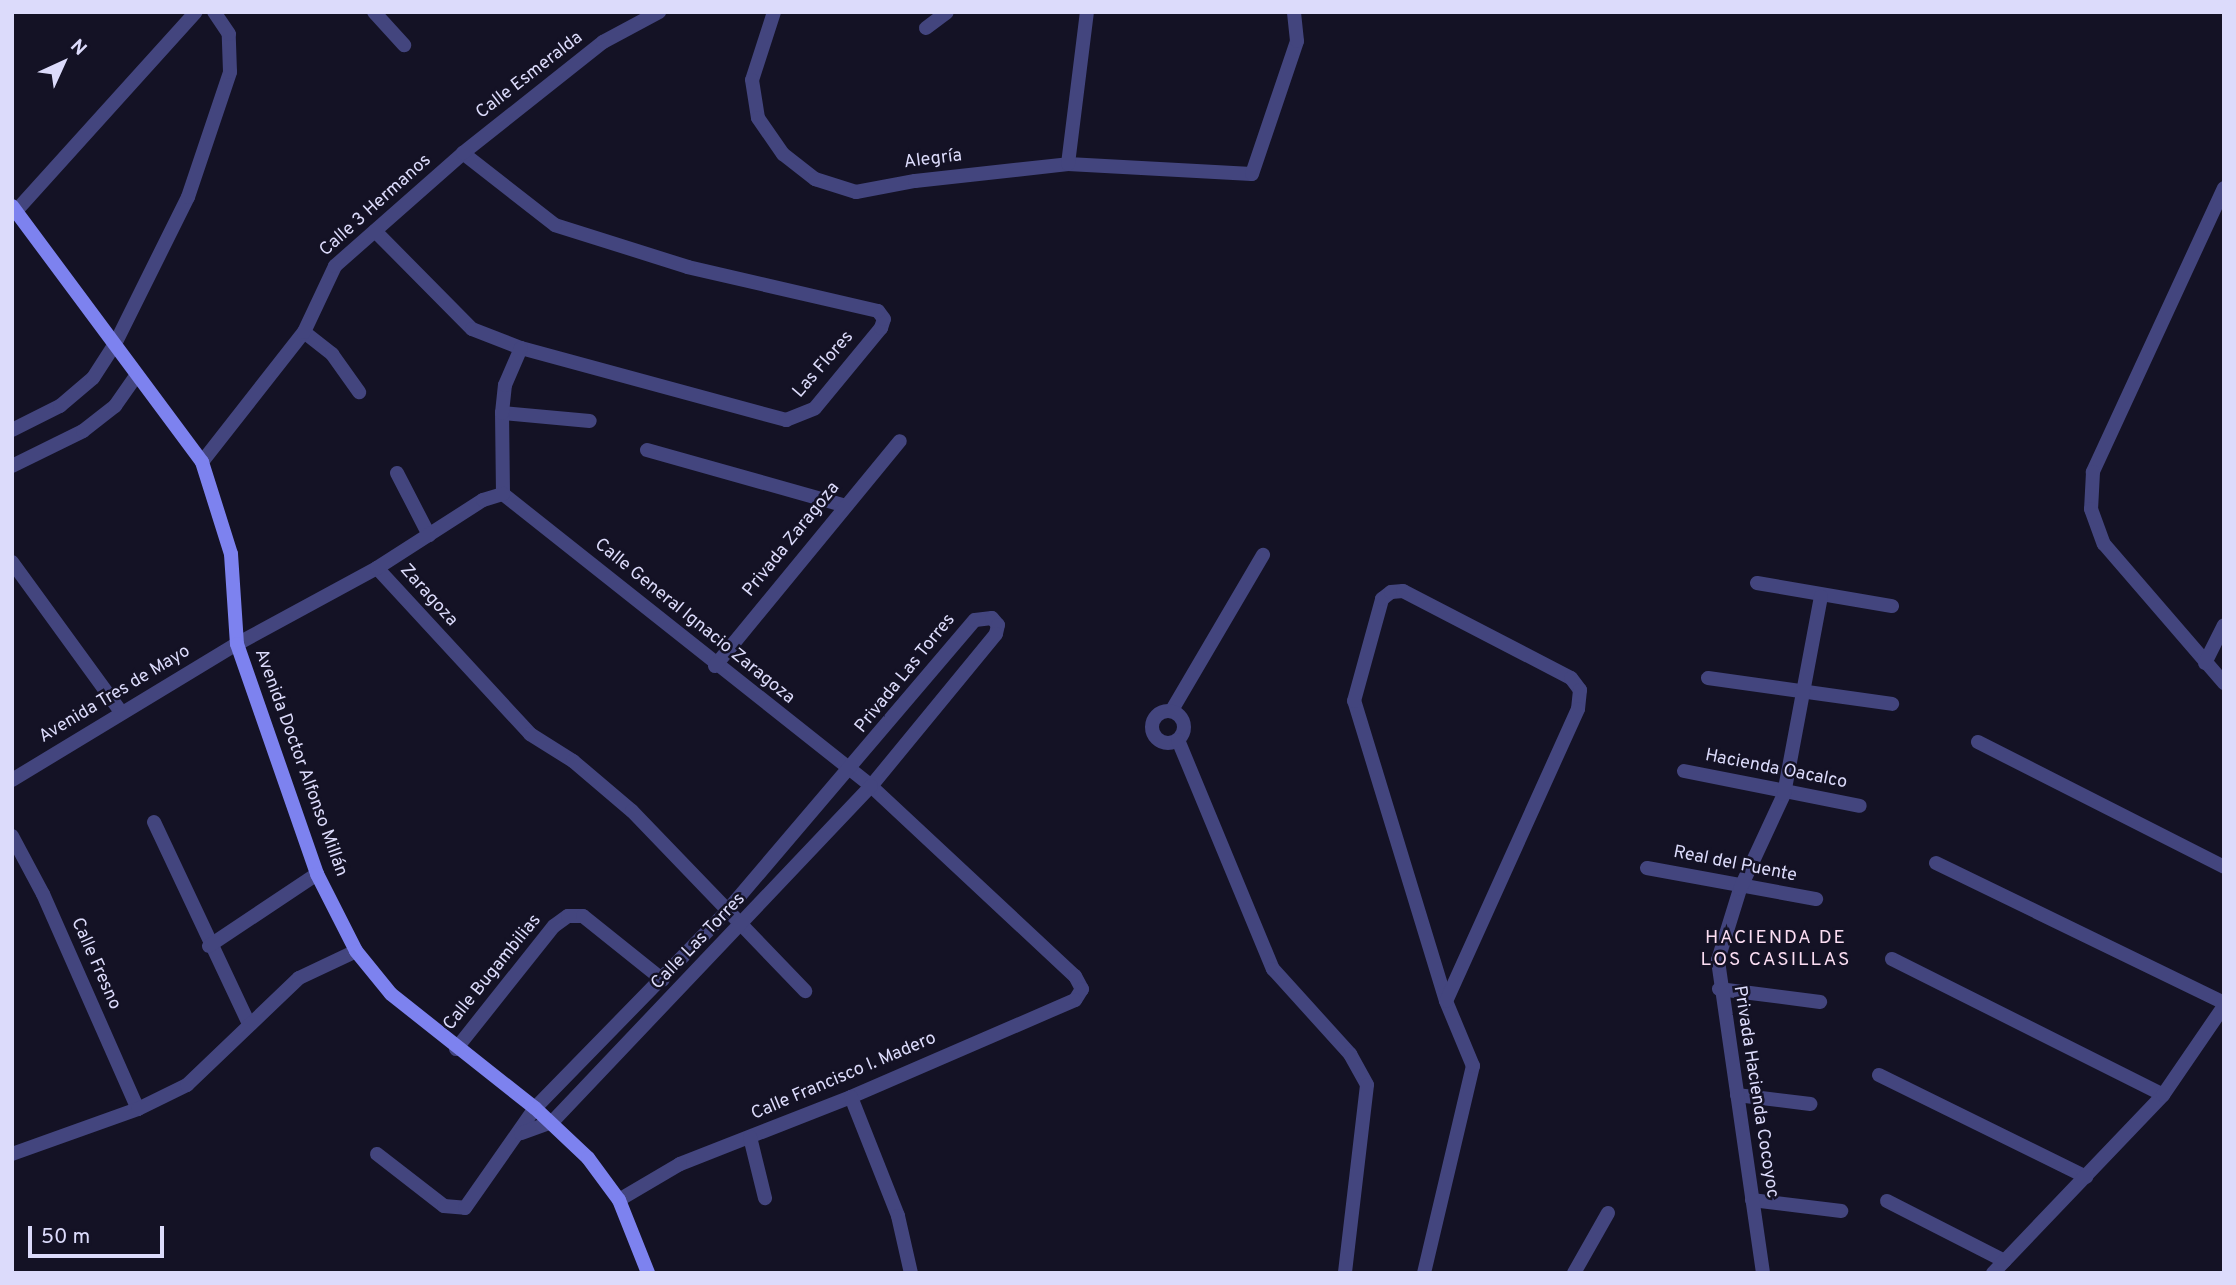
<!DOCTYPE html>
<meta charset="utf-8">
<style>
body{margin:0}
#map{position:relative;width:2236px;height:1285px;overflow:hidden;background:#141225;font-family:Overpass,sans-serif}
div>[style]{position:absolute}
.street>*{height:14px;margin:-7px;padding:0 7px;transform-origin:7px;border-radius:7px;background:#43457e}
.street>.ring{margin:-7px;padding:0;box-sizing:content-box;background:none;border:14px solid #43457e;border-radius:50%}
.secondary>*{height:14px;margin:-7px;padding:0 7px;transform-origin:7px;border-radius:7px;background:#7d82ef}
span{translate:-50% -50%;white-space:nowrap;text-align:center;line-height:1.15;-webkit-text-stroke:5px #141225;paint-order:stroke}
.street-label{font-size:18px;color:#dcdbfb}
.neighbourhood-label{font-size:19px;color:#fbddf2;letter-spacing:2px}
.frame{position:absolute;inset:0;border:14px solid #dcdbfb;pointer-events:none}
.north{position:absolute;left:28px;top:28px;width:70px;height:70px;-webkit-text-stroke:5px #141225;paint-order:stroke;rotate:45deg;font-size:19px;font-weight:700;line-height:28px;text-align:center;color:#dcdbfb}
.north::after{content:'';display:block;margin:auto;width:24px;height:32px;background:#dcdbfb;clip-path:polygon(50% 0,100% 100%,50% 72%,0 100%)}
.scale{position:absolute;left:28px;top:1226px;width:136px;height:32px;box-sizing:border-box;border:4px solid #dcdbfb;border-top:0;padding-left:9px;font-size:21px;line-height:24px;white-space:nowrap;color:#dcdbfb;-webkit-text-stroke:5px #141225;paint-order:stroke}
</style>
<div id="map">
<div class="street">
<i style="left:374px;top:12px;width:45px;rotate:47.7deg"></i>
<i style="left:774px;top:12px;width:71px;rotate:107.9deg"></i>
<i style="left:752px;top:80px;width:38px;rotate:81deg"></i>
<i style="left:758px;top:118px;width:44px;rotate:55.2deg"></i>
<i style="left:783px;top:154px;width:41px;rotate:38deg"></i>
<i style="left:815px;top:179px;width:43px;rotate:17.6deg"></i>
<i style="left:856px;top:192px;width:60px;rotate:-10.6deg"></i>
<i style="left:915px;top:181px;width:154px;rotate:-6.3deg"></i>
<i style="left:1068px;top:164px;width:184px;rotate:3.1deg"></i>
<i style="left:1252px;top:174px;width:140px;rotate:-71.3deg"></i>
<i style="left:1297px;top:41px;width:29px;rotate:-96deg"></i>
<i style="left:926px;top:28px;width:26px;rotate:-37deg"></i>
<i style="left:1068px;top:164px;width:153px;rotate:-82.9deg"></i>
<i style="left:2224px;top:188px;width:313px;rotate:114.8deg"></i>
<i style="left:2093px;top:472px;width:37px;rotate:93deg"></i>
<i style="left:2091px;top:509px;width:37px;rotate:70deg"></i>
<i style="left:2104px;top:544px;width:184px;rotate:49.2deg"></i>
<i style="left:16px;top:211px;width:268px;rotate:-47.9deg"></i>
<i style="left:375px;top:231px;width:138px;rotate:45.3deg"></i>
<i style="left:472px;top:329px;width:53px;rotate:21.2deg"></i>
<i style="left:521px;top:348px;width:275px;rotate:15.2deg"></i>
<i style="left:786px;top:420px;width:31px;rotate:-22deg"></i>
<i style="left:815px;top:408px;width:104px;rotate:-50.5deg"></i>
<i style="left:881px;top:328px;width:9px;rotate:-72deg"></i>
<i style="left:884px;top:319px;width:10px;rotate:-127deg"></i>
<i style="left:878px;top:311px;width:195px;rotate:-167deg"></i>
<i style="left:688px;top:267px;width:139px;rotate:-162.5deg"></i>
<i style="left:555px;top:225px;width:117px;rotate:-142deg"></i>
<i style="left:304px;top:332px;width:36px;rotate:38deg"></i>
<i style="left:332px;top:354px;width:47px;rotate:54.6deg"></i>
<i style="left:502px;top:413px;width:88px;rotate:5.2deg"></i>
<i style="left:12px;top:430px;width:54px;rotate:-26.6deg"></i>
<i style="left:60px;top:406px;width:43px;rotate:-40.3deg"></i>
<i style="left:93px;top:378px;width:40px;rotate:-57.1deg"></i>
<i style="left:115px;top:344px;width:164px;rotate:-63.6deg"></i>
<i style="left:188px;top:197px;width:132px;rotate:-71.4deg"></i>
<i style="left:230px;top:72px;width:38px;rotate:-92deg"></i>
<i style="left:229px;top:34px;width:27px;rotate:-124deg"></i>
<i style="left:647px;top:450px;width:204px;rotate:15.7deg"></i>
<i style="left:202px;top:462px;width:165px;rotate:-51.9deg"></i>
<i style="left:304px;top:332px;width:73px;rotate:-64.8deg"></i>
<i style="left:335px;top:266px;width:171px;rotate:-41.4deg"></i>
<i style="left:463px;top:153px;width:179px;rotate:-38.4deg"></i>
<i style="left:603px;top:42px;width:64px;rotate:-28.2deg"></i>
<i style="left:12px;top:466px;width:79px;rotate:-26.2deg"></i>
<i style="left:83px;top:431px;width:41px;rotate:-38deg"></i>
<i style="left:115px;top:406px;width:38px;rotate:-55deg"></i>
<i style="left:397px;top:473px;width:70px;rotate:62.7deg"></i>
<i style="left:503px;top:494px;width:470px;rotate:38.4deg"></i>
<i style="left:871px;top:786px;width:279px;rotate:43deg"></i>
<i style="left:1075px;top:976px;width:15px;rotate:62deg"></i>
<i style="left:1082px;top:989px;width:13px;rotate:122deg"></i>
<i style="left:1075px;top:1000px;width:244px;rotate:156.6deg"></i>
<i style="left:851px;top:1097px;width:184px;rotate:158.6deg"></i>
<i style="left:680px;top:1164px;width:71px;rotate:149.5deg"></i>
<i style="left:503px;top:494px;width:81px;rotate:-90.7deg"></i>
<i style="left:502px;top:413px;width:28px;rotate:-84deg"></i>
<i style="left:505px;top:385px;width:40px;rotate:-66.6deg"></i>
<i style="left:12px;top:562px;width:185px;rotate:54deg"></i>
<i style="left:377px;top:568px;width:226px;rotate:47.3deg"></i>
<i style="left:530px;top:734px;width:51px;rotate:32.1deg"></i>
<i style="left:573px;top:761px;width:77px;rotate:40.3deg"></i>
<i style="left:632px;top:811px;width:250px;rotate:46.1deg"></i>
<i style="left:1757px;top:583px;width:137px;rotate:9.7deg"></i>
<i style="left:2205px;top:663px;width:42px;rotate:-63.4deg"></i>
<i style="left:715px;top:666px;width:291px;rotate:-50.6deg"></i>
<i style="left:1708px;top:678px;width:186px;rotate:8deg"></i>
<i style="left:1172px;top:710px;width:180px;rotate:-59.6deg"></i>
<i class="ring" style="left:1152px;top:711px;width:18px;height:18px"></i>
<i style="left:1178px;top:740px;width:248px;rotate:67.5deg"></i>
<i style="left:1273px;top:969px;width:115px;rotate:47.8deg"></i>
<i style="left:1350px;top:1054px;width:35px;rotate:61deg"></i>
<i style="left:1367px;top:1085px;width:189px;rotate:96.7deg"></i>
<i style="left:1978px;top:742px;width:276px;rotate:26.9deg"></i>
<i style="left:1684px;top:771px;width:179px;rotate:11.2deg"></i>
<i style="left:12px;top:780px;width:263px;rotate:-31.2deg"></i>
<i style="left:237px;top:644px;width:159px;rotate:-28.5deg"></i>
<i style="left:377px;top:568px;width:126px;rotate:-32.7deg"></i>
<i style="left:483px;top:500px;width:21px;rotate:-17deg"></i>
<i style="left:154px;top:822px;width:221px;rotate:64.8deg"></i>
<i style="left:12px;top:836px;width:66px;rotate:61.9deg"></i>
<i style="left:43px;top:894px;width:235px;rotate:66.2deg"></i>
<i style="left:1936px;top:863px;width:320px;rotate:25.9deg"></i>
<i style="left:1647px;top:868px;width:172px;rotate:10.4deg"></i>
<i style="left:209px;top:946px;width:130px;rotate:-33.7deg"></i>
<i style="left:1892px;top:959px;width:303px;rotate:26.6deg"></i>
<i style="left:1719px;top:989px;width:102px;rotate:7.3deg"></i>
<i style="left:456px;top:1049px;width:157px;rotate:-51.5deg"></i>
<i style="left:554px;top:926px;width:17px;rotate:-36deg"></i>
<i style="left:568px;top:916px;width:15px"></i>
<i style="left:583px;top:916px;width:102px;rotate:38.7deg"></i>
<i style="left:1879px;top:1075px;width:231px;rotate:26.2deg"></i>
<i style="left:1737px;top:1095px;width:74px;rotate:7deg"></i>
<i style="left:851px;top:1097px;width:128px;rotate:68.4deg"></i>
<i style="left:898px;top:1216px;width:58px;rotate:77.2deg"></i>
<i style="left:750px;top:1137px;width:63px;rotate:76.2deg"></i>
<i style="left:12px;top:1154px;width:134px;rotate:-19.7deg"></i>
<i style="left:138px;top:1109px;width:55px;rotate:-26.1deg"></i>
<i style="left:187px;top:1085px;width:155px;rotate:-43.7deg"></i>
<i style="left:299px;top:978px;width:63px;rotate:-25.3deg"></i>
<i style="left:377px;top:1154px;width:85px;rotate:37.8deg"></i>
<i style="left:444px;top:1206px;width:21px;rotate:5deg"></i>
<i style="left:465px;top:1208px;width:122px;rotate:-55deg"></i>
<i style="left:535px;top:1108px;width:275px;rotate:-45.7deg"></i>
<i style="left:727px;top:911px;width:382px;rotate:-49.6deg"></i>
<i style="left:975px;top:620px;width:17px;rotate:-7deg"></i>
<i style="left:992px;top:618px;width:9px;rotate:49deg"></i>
<i style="left:998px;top:625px;width:9px;rotate:103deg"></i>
<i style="left:996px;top:634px;width:197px;rotate:129.4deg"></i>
<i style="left:871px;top:786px;width:463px;rotate:133.5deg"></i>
<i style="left:552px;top:1122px;width:33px;rotate:160deg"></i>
<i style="left:1752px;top:1200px;width:90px;rotate:7deg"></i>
<i style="left:1887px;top:1201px;width:132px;rotate:27deg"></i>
<i style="left:1424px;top:1273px;width:213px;rotate:-76.7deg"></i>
<i style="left:1473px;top:1066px;width:70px;rotate:-112.6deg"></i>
<i style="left:1446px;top:1001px;width:314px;rotate:-107deg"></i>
<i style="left:1354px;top:701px;width:106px;rotate:-74.6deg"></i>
<i style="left:1382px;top:599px;width:11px;rotate:-38deg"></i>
<i style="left:1391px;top:592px;width:12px;rotate:-5deg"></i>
<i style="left:1403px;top:591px;width:189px;rotate:27.4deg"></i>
<i style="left:1571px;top:678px;width:15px;rotate:53deg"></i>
<i style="left:1580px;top:690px;width:19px;rotate:96deg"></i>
<i style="left:1578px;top:709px;width:320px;rotate:114.3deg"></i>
<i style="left:1574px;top:1273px;width:69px;rotate:-60.5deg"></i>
<i style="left:1763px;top:1273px;width:316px;rotate:-98.2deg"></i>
<i style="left:1718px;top:960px;width:74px;rotate:-72.8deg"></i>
<i style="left:1740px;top:889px;width:105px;rotate:-65.1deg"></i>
<i style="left:1784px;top:794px;width:201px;rotate:-79.4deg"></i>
<i style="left:1993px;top:1273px;width:246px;rotate:-46.3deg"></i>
<i style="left:2163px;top:1095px;width:108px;rotate:-55.6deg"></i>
</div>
<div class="secondary">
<i style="left:12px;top:206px;width:319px;rotate:53.4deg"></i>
<i style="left:202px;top:462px;width:96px;rotate:72.5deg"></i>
<i style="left:231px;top:554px;width:90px;rotate:86.2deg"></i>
<i style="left:237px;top:644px;width:244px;rotate:70.8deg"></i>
<i style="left:317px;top:874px;width:86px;rotate:63.1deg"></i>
<i style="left:356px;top:951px;width:55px;rotate:50.9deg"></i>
<i style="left:391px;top:994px;width:184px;rotate:38.4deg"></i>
<i style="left:535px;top:1108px;width:73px;rotate:43.3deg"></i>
<i style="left:588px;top:1158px;width:52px;rotate:53.6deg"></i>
<i style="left:619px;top:1200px;width:79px;rotate:68.3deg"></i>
</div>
<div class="street-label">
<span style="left:530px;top:76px;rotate:-38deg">Calle Esmeralda</span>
<span style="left:933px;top:160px;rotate:-7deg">Alegría</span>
<span style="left:376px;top:206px;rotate:-42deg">Calle 3 Hermanos</span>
<span style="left:824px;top:365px;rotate:-49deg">Las Flores</span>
<span style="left:792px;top:540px;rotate:-51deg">Privada Zaragoza</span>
<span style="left:428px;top:596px;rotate:48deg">Zaragoza</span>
<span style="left:694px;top:622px;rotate:39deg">Calle General Ignacio Zaragoza</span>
<span style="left:906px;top:674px;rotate:-51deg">Privada Las Torres</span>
<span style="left:115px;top:695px;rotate:-31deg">Avenida Tres de Mayo</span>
<span style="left:300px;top:763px;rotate:70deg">Avenida Doctor Alfonso Millán</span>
<span style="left:1776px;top:770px;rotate:11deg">Hacienda Oacalco</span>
<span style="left:1735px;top:865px;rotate:11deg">Real del Puente</span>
<span style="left:699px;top:942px;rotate:-46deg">Calle Las Torres</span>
<span style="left:95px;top:964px;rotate:66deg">Calle Fresno</span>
<span style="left:493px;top:973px;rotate:-51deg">Calle Bugambilias</span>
<span style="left:844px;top:1077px;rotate:-23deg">Calle Francisco I. Madero</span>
<span style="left:1755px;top:1092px;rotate:81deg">Privada Hacienda Cocoyoc</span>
</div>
<div class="neighbourhood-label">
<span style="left:1776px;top:950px">HACIENDA DE<br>LOS CASILLAS</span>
</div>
<div class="frame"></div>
<div class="north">N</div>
<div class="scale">50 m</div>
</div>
